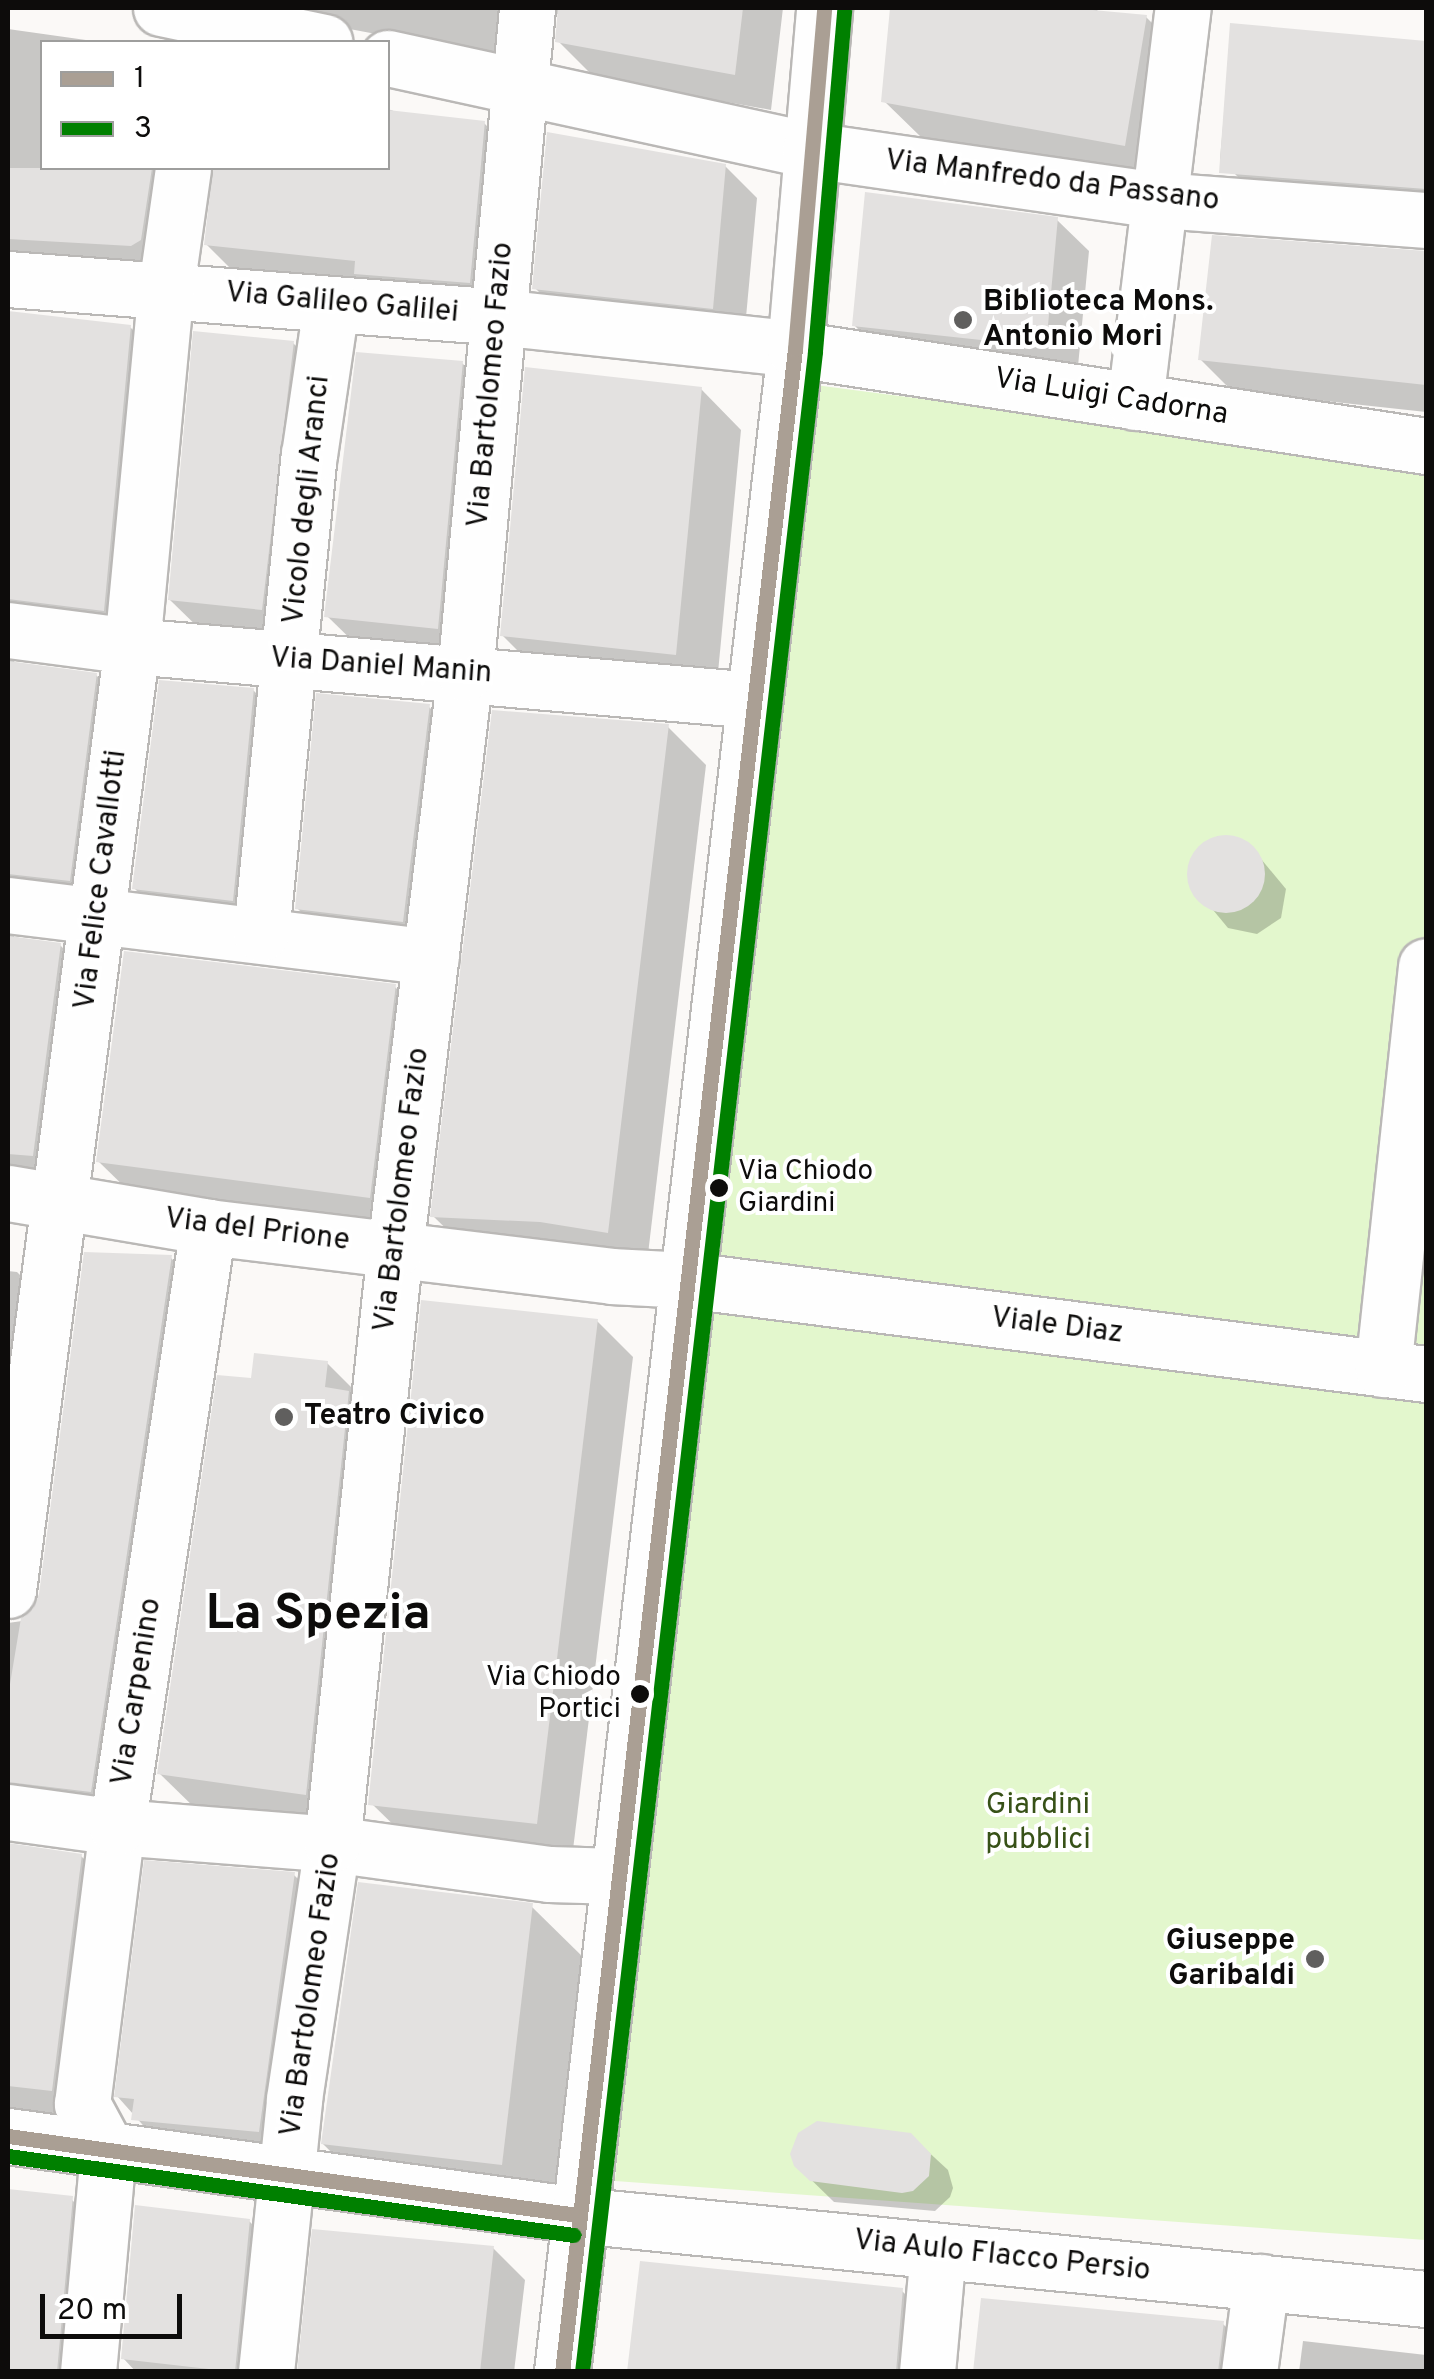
<!DOCTYPE html>
<style>
body{margin:0}
#map{position:relative;width:1434px;height:2379px;overflow:hidden;background:#fbf9f7;font-family:Overpass,sans-serif}
div>[style]{position:absolute}
.green>*{inset:0;background:#e3f7cd}
.shadow>*{inset:0;background:#0003}
.building>*{inset:0;background:#e3e1e0}
.round{border-radius:50%}
.roads{filter:drop-shadow(2px 0 #bab8b6) drop-shadow(-2px 0 #bab8b6) drop-shadow(0 2px #bab8b6) drop-shadow(0 -2px #bab8b6)}
.minor>*{height:55px;margin:-27.5px;padding:0 27.5px;transform-origin:27.5px;border-radius:27.5px;background:#fefefe}
.bus-1>*{height:15px;margin:-7.5px;padding:0 7.5px;transform-origin:7.5px;border-radius:7.5px;background:#aa9f94}
.bus-2>*{height:15px;margin:-7.5px;padding:0 7.5px;transform-origin:7.5px;border-radius:7.5px;background:#008000}
.dots>*{width:28px;height:28px;translate:-50% -50%;box-sizing:border-box;border:5px solid #fff;border-radius:50%}
span{translate:-50% -50%;white-space:nowrap;text-align:center;line-height:1.15;-webkit-text-stroke:8px #fff;paint-order:stroke}
.bus-label{font-size:28px;color:#0d0c0b}
.left{translate:0 -50%;text-align:left}
.right{translate:-100% -50%;text-align:right}
.street-label{font-size:30px;color:#0d0c0b}
.poi-label{font-size:30px;color:#0d0c0b;font-weight:700}
.park-label{font-size:30px;color:#375117}
.town-label{font-size:50px;color:#0d0c0b;font-weight:700}
.frame{position:absolute;inset:0;border:10px solid #0d0c0b;pointer-events:none}
.legend{position:absolute;left:40px;top:40px;width:350px;height:130px;box-sizing:border-box;background:#fff;border:2px solid #9e9e9d;margin:0;padding:12px 18px;list-style:none;font-size:30px;color:#0d0c0b}
.legend li{display:flex;align-items:center;gap:20px;height:50px}
.legend b{width:50px;border:2px solid #9e9e9d}
.scale{position:absolute;left:40px;top:2294px;width:142px;height:45px;box-sizing:border-box;border:5px solid #0d0c0b;border-top:0;padding-left:12px;font-size:30px;line-height:35px;white-space:nowrap;color:#0d0c0b;-webkit-text-stroke:8px #fff;paint-order:stroke}
</style>
<div id="map">
<div class="green">
<i style="clip-path:polygon(815px 385px,1426px 465px,1426px 2240px,615px 2181px,644px 1847px)"></i>
</div>
<div class="shadow">
<i style="clip-path:polygon(238px 8px,783px 8px,771px 110px,595px 78px,558px 41px,558px 14px,552px 15px,530px 63px)"></i>
<i style="clip-path:polygon(892px 8px,1098px 8px,1097px 12px,1146px 17px,1183px 54px,1162px 182px,922px 138px,884px 101px)"></i>
<i style="clip-path:polygon(1232px 26px,1426px 43px,1426px 215px,1261px 200px,1220px 159px)"></i>
<i style="clip-path:polygon(8px 29px,100px 42px,42px 42px,42px 168px,388px 168px,388px 109px,413px 118px,484px 123px,521px 161px,506px 319px,243px 281px,206px 244px,213px 175px,208px 176px,178px 277px,8px 272px)"></i>
<i style="clip-path:polygon(725px 166px,757px 198px,744px 339px,567px 320px,535px 288px)"></i>
<i style="clip-path:polygon(1057px 220px,1089px 251px,1077px 377px,886px 357px,854px 325px)"></i>
<i style="clip-path:polygon(1214px 238px,1426px 253px,1426px 412px,1232px 391px,1200px 359px)"></i>
<i style="clip-path:polygon(22px 315px,130px 327px,167px 364px,140px 647px,20px 647px,13px 665px,96px 675px,133px 712px,106px 917px,20px 922px,14px 937px,60px 945px,97px 983px,70px 1192px,8px 1206px,8px 384px)"></i>
<i style="clip-path:polygon(293px 343px,334px 384px,302px 649px,211px 640px,170px 600px)"></i>
<i style="clip-path:polygon(462px 363px,502px 404px,478px 668px,368px 656px,327px 616px)"></i>
<i style="clip-path:polygon(701px 389px,741px 430px,716px 694px,543px 676px,502px 635px)"></i>
<i style="clip-path:polygon(253px 690px,285px 722px,264px 932px,166px 920px,134px 888px)"></i>
<i style="clip-path:polygon(429px 707px,460px 738px,434px 953px,329px 940px,297px 908px)"></i>
<i style="clip-path:polygon(668px 727px,706px 765px,646px 1271px,472px 1254px,433px 1216px)"></i>
<i style="clip-path:polygon(1218px 836px,1247px 842px,1286px 889px,1281px 918px,1257px 934px,1228px 928px,1189px 881px,1194px 853px)"></i>
<i style="clip-path:polygon(395px 987px,432px 1024px,406px 1234px,136px 1198px,98px 1161px)"></i>
<i style="clip-path:polygon(171px 1258px,203px 1290px,122px 1823px,8px 1811px,8px 1271px,17px 1272px,50px 1305px,8px 1623px,22px 1621px,35px 1610px)"></i>
<i style="clip-path:polygon(597px 1321px,633px 1357px,572px 1858px,408px 1839px,372px 1804px)"></i>
<i style="clip-path:polygon(327px 1363px,368px 1404px,346px 1835px,200px 1813px,159px 1773px,253px 1381px)"></i>
<i style="clip-path:polygon(8px 1846px,81px 1856px,113px 1888px,84px 2122px,8px 2114px)"></i>
<i style="clip-path:polygon(294px 1875px,326px 1907px,290px 2163px,166px 2151px,117px 2096px)"></i>
<i style="clip-path:polygon(531px 1906px,586px 1960px,555px 2218px,378px 2198px,323px 2144px)"></i>
<i style="clip-path:polygon(910px 2135px,948px 2170px,953px 2188px,950px 2197px,935px 2211px,834px 2202px,796px 2165px)"></i>
<i style="clip-path:polygon(8px 2191px,71px 2199px,105px 2232px,95px 2372px,8px 2372px)"></i>
<i style="clip-path:polygon(249px 2221px,271px 2243px,258px 2372px,136px 2372px,123px 2358px)"></i>
<i style="clip-path:polygon(493px 2248px,525px 2280px,514px 2372px,300px 2372px)"></i>
<i style="clip-path:polygon(901px 2290px,942px 2331px,939px 2372px,630px 2372px)"></i>
<i style="clip-path:polygon(1223px 2324px,1264px 2365px,1263px 2372px,976px 2372px)"></i>
<i style="clip-path:polygon(1303px 2341px,1426px 2355px,1426px 2372px,1299px 2372px)"></i>
</div>
<div class="building">
<i style="clip-path:polygon(558px 8px,743px 8px,735px 75px,555px 42px)"></i>
<i style="clip-path:polygon(890px 8px,1071px 8px,1147px 15px,1125px 146px,881px 102px)"></i>
<i style="clip-path:polygon(1230px 23px,1426px 41px,1426px 189px,1219px 173px)"></i>
<i style="clip-path:polygon(388px 110px,485px 121px,470px 283px,354px 274px,355px 261px,204px 245px,213px 168px,388px 168px)"></i>
<i style="clip-path:polygon(547px 132px,726px 164px,713px 309px,532px 289px)"></i>
<i style="clip-path:polygon(8px 168px,152px 168px,141px 240px,131px 246px,8px 239px)"></i>
<i style="clip-path:polygon(865px 192px,1058px 217px,1046px 347px,852px 326px)"></i>
<i style="clip-path:polygon(1212px 235px,1426px 251px,1426px 385px,1198px 360px)"></i>
<i style="clip-path:polygon(8px 311px,131px 325px,104px 611px,8px 599px)"></i>
<i style="clip-path:polygon(193px 331px,294px 341px,262px 610px,168px 600px)"></i>
<i style="clip-path:polygon(356px 352px,463px 361px,438px 629px,324px 617px)"></i>
<i style="clip-path:polygon(525px 367px,702px 387px,676px 655px,500px 636px)"></i>
<i style="clip-path:polygon(8px 661px,97px 673px,70px 881px,8px 874px)"></i>
<i style="clip-path:polygon(159px 680px,254px 688px,233px 901px,132px 889px)"></i>
<i style="clip-path:polygon(316px 693px,430px 704px,403px 922px,295px 909px)"></i>
<i style="clip-path:polygon(492px 710px,669px 724px,608px 1233px,540px 1222px,430px 1217px)"></i>
<i class="round" style="left:1187px;top:835px;width:78px;height:78px"></i>
<i style="clip-path:polygon(8px 936px,61px 943px,33px 1156px,8px 1154px)"></i>
<i style="clip-path:polygon(124px 951px,396px 984px,370px 1198px,96px 1162px)"></i>
<i style="clip-path:polygon(84px 1252px,172px 1255px,91px 1792px,8px 1782px,8px 1696px,21px 1618px,33px 1608px,39px 1594px)"></i>
<i style="clip-path:polygon(421px 1300px,598px 1319px,537px 1824px,368px 1805px)"></i>
<i style="clip-path:polygon(254px 1353px,328px 1361px,325px 1387px,349px 1391px,306px 1795px,157px 1774px,217px 1375px,251px 1378px)"></i>
<i style="clip-path:polygon(8px 1843px,82px 1854px,52px 2091px,8px 2086px)"></i>
<i style="clip-path:polygon(144px 1860px,295px 1872px,259px 2132px,131px 2120px,134px 2099px,114px 2097px)"></i>
<i style="clip-path:polygon(358px 1882px,533px 1903px,502px 2165px,321px 2144px)"></i>
<i style="clip-path:polygon(817px 2121px,911px 2133px,931px 2154px,929px 2176px,913px 2191px,902px 2193px,810px 2181px,794px 2166px,790px 2154px,798px 2133px)"></i>
<i style="clip-path:polygon(8px 2189px,73px 2196px,57px 2372px,8px 2372px)"></i>
<i style="clip-path:polygon(135px 2205px,250px 2219px,235px 2372px,121px 2359px)"></i>
<i style="clip-path:polygon(312px 2229px,494px 2246px,480px 2372px,297px 2372px)"></i>
<i style="clip-path:polygon(640px 2261px,903px 2288px,896px 2372px,627px 2372px)"></i>
<i style="clip-path:polygon(981px 2298px,1224px 2321px,1218px 2372px,973px 2372px)"></i>
</div>
<div class="roads">
<div class="minor">
<i style="left:161px;top:8px;width:167px;rotate:11.8deg"></i>
<i style="left:388px;top:58px;width:432px;rotate:12.3deg"></i>
<i style="left:810px;top:150px;width:353px;rotate:8.2deg"></i>
<i style="left:1159px;top:200px;width:268px;rotate:4.3deg"></i>
<i style="left:8px;top:279px;width:491px;rotate:4.4deg"></i>
<i style="left:498px;top:317px;width:299px;rotate:6.1deg"></i>
<i style="left:795px;top:349px;width:638px;rotate:8.74deg"></i>
<i style="left:1135px;top:402px;width:397px;rotate:-83.1deg"></i>
<i style="left:8px;top:630px;width:125px;rotate:7.4deg"></i>
<i style="left:132px;top:646px;width:624px;rotate:4.96deg"></i>
<i style="left:8px;top:905px;width:426px;rotate:7deg"></i>
<i style="left:261px;top:933px;width:480px;rotate:-84.3deg"></i>
<i style="left:309px;top:455px;width:151px;rotate:-81.6deg"></i>
<i style="left:8px;top:1193px;width:203px;rotate:9.6deg"></i>
<i style="left:208px;top:1227px;width:406px;rotate:6.9deg"></i>
<i style="left:611px;top:1276px;width:76px;rotate:3deg"></i>
<i style="left:687px;top:1280px;width:745px;rotate:7.25deg"></i>
<i style="left:1383px;top:1369px;width:405px;rotate:-83.9deg"></i>
<i style="left:8px;top:1590px;width:952px;rotate:-82.52deg"></i>
<i style="left:132px;top:646px;width:360px;rotate:-84.6deg"></i>
<i style="left:166px;top:288px;width:121px;rotate:-81.9deg"></i>
<i style="left:8px;top:1812px;width:110px;rotate:7.8deg"></i>
<i style="left:117px;top:1827px;width:216px;rotate:4.5deg"></i>
<i style="left:332px;top:1844px;width:219px;rotate:7.9deg"></i>
<i style="left:549px;top:1874px;width:69px;rotate:1.7deg"></i>
<i style="left:8px;top:2136px;width:574px;rotate:7.9deg"></i>
<i style="left:577px;top:2215px;width:853px;rotate:5.65deg"></i>
<i style="left:88px;top:2372px;width:221px;rotate:-84.8deg"></i>
<i style="left:108px;top:2152px;width:55px;rotate:-118.4deg"></i>
<i style="left:82px;top:2104px;width:279px;rotate:-82.8deg"></i>
<i style="left:117px;top:1827px;width:607px;rotate:-81.38deg"></i>
<i style="left:266px;top:2372px;width:274px;rotate:-84.1deg"></i>
<i style="left:294px;top:2099px;width:258px;rotate:-81.5deg"></i>
<i style="left:332px;top:1844px;width:598px;rotate:-83.96deg"></i>
<i style="left:395px;top:1249px;width:580px;rotate:-83.07deg"></i>
<i style="left:465px;top:673px;width:668px;rotate:-84.67deg"></i>
<i style="left:562px;top:2372px;width:2036px;rotate:-83.43deg"></i>
<i style="left:795px;top:349px;width:342px;rotate:-85.1deg"></i>
<i style="left:927px;top:2372px;width:121px;rotate:-84.8deg"></i>
<i style="left:1249px;top:2372px;width:91px;rotate:-82.4deg"></i>
</div>
</div>
<div class="bus-1">
<i style="left:8px;top:2136px;width:574px;rotate:7.9deg"></i>
<i style="left:562px;top:2372px;width:2036px;rotate:-83.43deg"></i>
<i style="left:795px;top:349px;width:342px;rotate:-85.1deg"></i>
</div>
<div class="bus-2">
<i style="left:8px;top:2156px;width:571px;rotate:7.95deg"></i>
<i style="left:582px;top:2372px;width:2034px;rotate:-83.42deg"></i>
<i style="left:815px;top:351px;width:342px;rotate:-85.1deg"></i>
</div>
<div class="dots">
<i style="left:963px;top:320px;background:#605f5e"></i>
<i style="left:719px;top:1188px;background:#0d0c0b"></i>
<i style="left:284px;top:1417px;background:#605f5e"></i>
<i style="left:640px;top:1694px;background:#0d0c0b"></i>
<i style="left:1315px;top:1959px;background:#605f5e"></i>
</div>
<div class="bus-label">
<span class="left" style="left:738px;top:1188px">Via Chiodo<br>Giardini</span>
<span class="right" style="left:621px;top:1694px">Via Chiodo<br>Portici</span>
</div>
<div class="street-label">
<span style="left:1052px;top:182px;rotate:7deg">Via Manfredo da Passano</span>
<span style="left:342px;top:304px;rotate:5deg">Via Galileo Galilei</span>
<span style="left:492px;top:385px;rotate:-85deg">Via Bartolomeo Fazio</span>
<span style="left:1111px;top:398px;rotate:9deg">Via Luigi Cadorna</span>
<span style="left:308px;top:500px;rotate:-84deg">Vicolo degli Aranci</span>
<span style="left:381px;top:667px;rotate:4deg">Via Daniel Manin</span>
<span style="left:102px;top:880px;rotate:-83deg">Via Felice Cavallotti</span>
<span style="left:403px;top:1190px;rotate:-83deg">Via Bartolomeo Fazio</span>
<span style="left:257px;top:1231px;rotate:7deg">Via del Prione</span>
<span style="left:1057px;top:1327px;rotate:7deg">Viale Diaz</span>
<span style="left:138px;top:1692px;rotate:-81deg">Via Carpenino</span>
<span style="left:312px;top:1995px;rotate:-82deg">Via Bartolomeo Fazio</span>
<span style="left:1002px;top:2257px;rotate:6deg">Via Aulo Flacco Persio</span>
</div>
<div class="poi-label">
<span class="left" style="left:983px;top:320px">Biblioteca Mons.<br>Antonio Mori</span>
<span class="left" style="left:304px;top:1417px">Teatro Civico</span>
<span class="right" style="left:1295px;top:1959px">Giuseppe<br>Garibaldi</span>
</div>
<div class="park-label">
<span style="left:1038px;top:1823px">Giardini<br>pubblici</span>
</div>
<div class="town-label">
<span style="left:318px;top:1616px">La Spezia</span>
</div>
<div class="frame"></div>
<ul class="legend">
<li><b style="height:12px;background:#aa9f94"></b>1</li>
<li><b style="height:12px;background:#008000"></b>3</li>
</ul>
<div class="scale">20 m</div>
</div>
